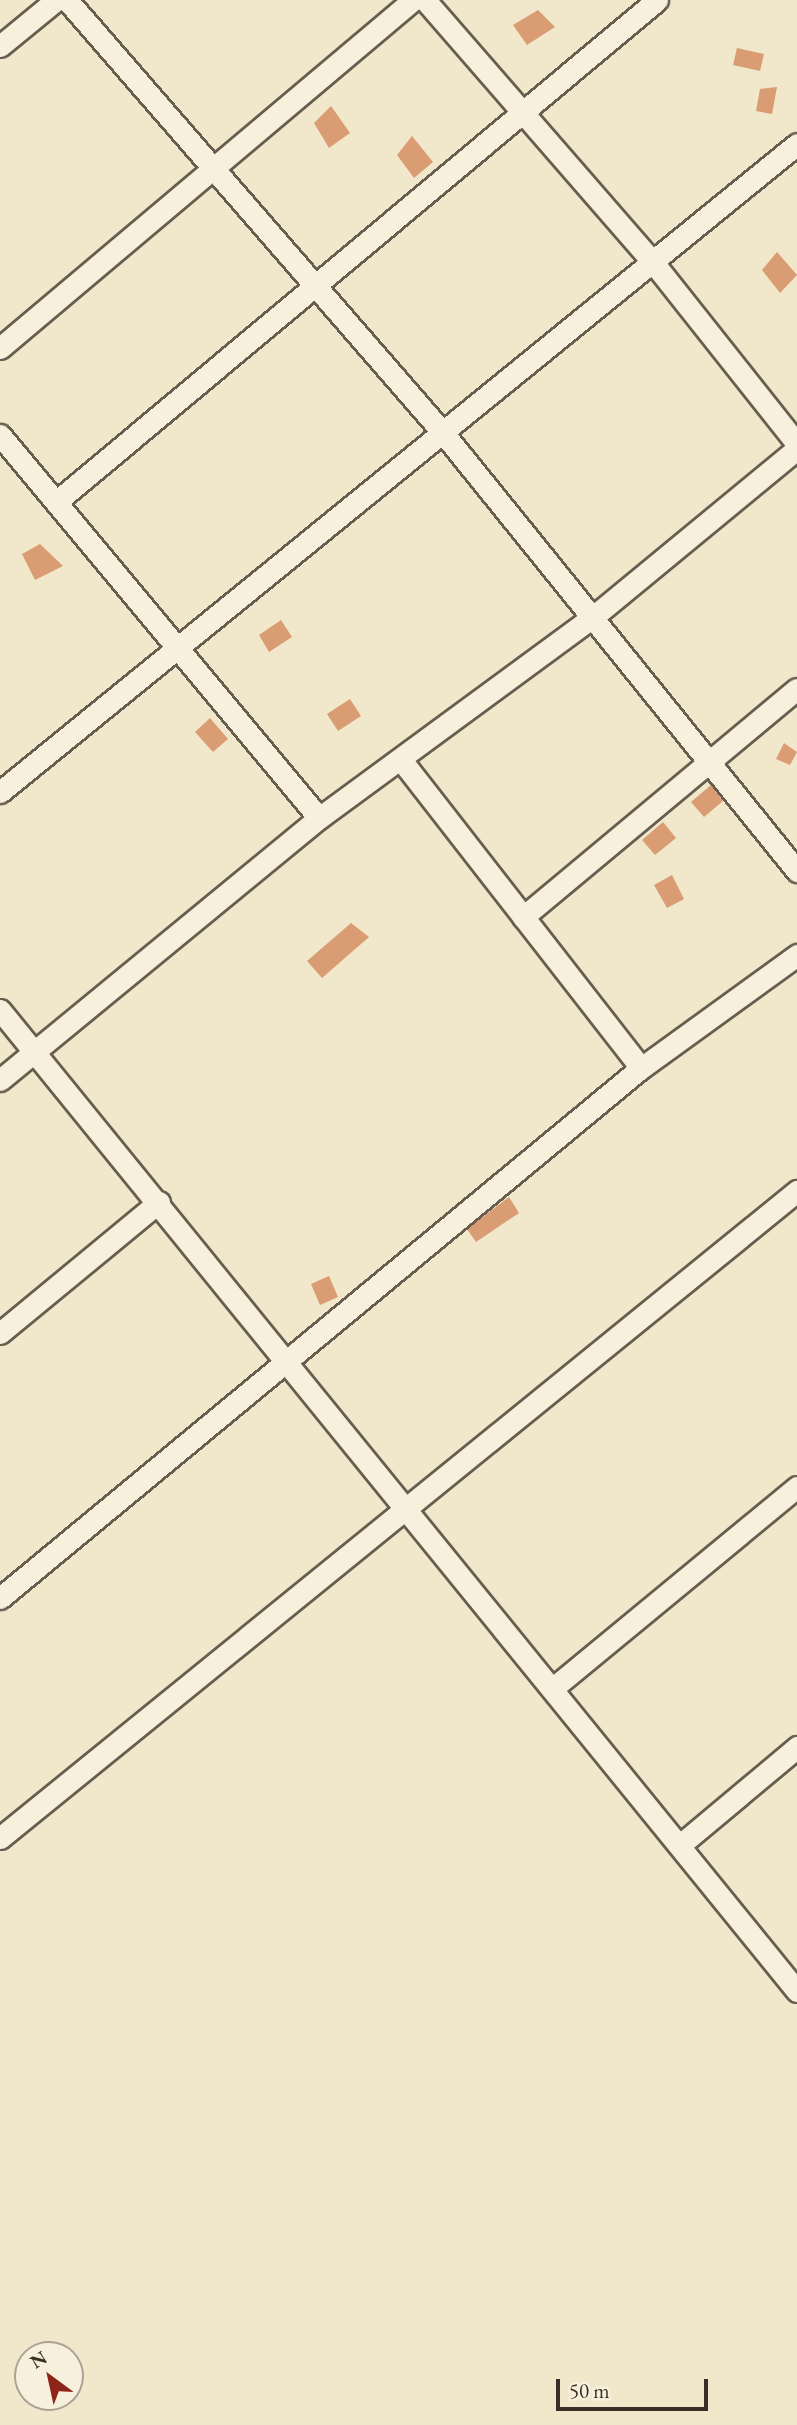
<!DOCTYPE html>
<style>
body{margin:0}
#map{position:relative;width:797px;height:2425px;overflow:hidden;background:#f1e8cb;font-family:"EB Garamond",serif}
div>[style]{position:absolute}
.building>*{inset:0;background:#d99c73}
.roads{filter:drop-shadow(2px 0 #685d4e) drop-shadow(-2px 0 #685d4e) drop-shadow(0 2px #685d4e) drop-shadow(0 -2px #685d4e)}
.minor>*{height:21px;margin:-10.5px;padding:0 10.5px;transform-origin:10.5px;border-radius:10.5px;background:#f6f0dd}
span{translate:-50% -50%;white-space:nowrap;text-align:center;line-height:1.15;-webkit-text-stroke:7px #f6f0dd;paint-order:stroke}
.north{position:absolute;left:14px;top:2341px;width:70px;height:70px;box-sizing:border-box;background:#f6f0dd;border:2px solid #aba393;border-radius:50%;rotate:327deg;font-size:19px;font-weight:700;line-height:28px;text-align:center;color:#3a2f24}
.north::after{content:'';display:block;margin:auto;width:24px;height:32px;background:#8f2418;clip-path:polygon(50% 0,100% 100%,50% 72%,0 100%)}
.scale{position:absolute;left:556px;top:2379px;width:152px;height:32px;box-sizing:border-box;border:4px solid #3a2f24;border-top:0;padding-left:9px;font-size:21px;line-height:24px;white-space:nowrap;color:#3a2f24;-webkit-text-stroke:5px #f6f0dd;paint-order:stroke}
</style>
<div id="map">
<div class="building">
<i style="clip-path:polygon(538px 10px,555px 27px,527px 45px,513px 25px)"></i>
<i style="clip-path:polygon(737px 48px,764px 54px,760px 71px,733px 65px)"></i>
<i style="clip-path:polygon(777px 87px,772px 114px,756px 111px,760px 89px)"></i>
<i style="clip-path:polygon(331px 106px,350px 133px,329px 148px,314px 123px)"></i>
<i style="clip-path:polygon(412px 136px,433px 162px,414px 178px,397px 155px)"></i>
<i style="clip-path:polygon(777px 252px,797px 275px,780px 293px,762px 270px)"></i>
<i style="clip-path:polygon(40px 544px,63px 566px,35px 580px,22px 554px)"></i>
<i style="clip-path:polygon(281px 620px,292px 637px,269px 652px,259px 635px)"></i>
<i style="clip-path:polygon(350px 699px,361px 716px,338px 731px,327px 714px)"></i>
<i style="clip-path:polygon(210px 718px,228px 739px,213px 752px,195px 732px)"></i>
<i style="clip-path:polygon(784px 743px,797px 752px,790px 765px,776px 759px)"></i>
<i style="clip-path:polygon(711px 785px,723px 801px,704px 817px,691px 802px)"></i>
<i style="clip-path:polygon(663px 822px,676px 838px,655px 855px,642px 840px)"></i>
<i style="clip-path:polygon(672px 875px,684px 899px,667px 908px,654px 885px)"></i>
<i style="clip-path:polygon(351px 923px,369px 937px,322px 978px,307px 961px)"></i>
<i style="clip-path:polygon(509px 1197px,519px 1213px,476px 1242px,467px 1229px)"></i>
<i style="clip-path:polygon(329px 1276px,338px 1297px,320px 1305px,311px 1284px)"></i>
</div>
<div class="roads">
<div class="minor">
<i style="left:67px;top:0;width:575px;rotate:49.02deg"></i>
<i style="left:444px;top:434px;width:562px;rotate:51.07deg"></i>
<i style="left:425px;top:0;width:346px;rotate:49deg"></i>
<i style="left:652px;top:261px;width:233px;rotate:51.6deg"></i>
<i style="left:0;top:46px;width:72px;rotate:-39.4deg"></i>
<i style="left:0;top:348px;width:540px;rotate:-40.12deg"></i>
<i style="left:0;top:435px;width:498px;rotate:50.2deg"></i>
<i style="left:56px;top:502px;width:783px;rotate:-39.87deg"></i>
<i style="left:402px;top:761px;width:389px;rotate:52.1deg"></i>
<i style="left:0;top:792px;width:1027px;rotate:-39.11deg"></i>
<i style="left:523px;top:917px;width:356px;rotate:-39.8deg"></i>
<i style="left:0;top:1010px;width:1264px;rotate:50.91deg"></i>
<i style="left:0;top:1080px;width:413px;rotate:-39.4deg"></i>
<i style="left:319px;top:818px;width:340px;rotate:-36.3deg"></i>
<i style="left:593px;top:617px;width:264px;rotate:-39.5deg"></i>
<i style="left:0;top:1333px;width:206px;rotate:-39.5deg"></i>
<i style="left:0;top:1598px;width:832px;rotate:-39.59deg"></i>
<i style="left:641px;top:1068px;width:193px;rotate:-35.9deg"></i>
<i style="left:553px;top:1688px;width:316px;rotate:-39.5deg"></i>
<i style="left:0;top:1838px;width:1027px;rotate:-39.07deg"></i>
<i style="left:680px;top:1845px;width:153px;rotate:-39.9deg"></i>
</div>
</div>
<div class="north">N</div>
<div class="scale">50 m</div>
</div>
